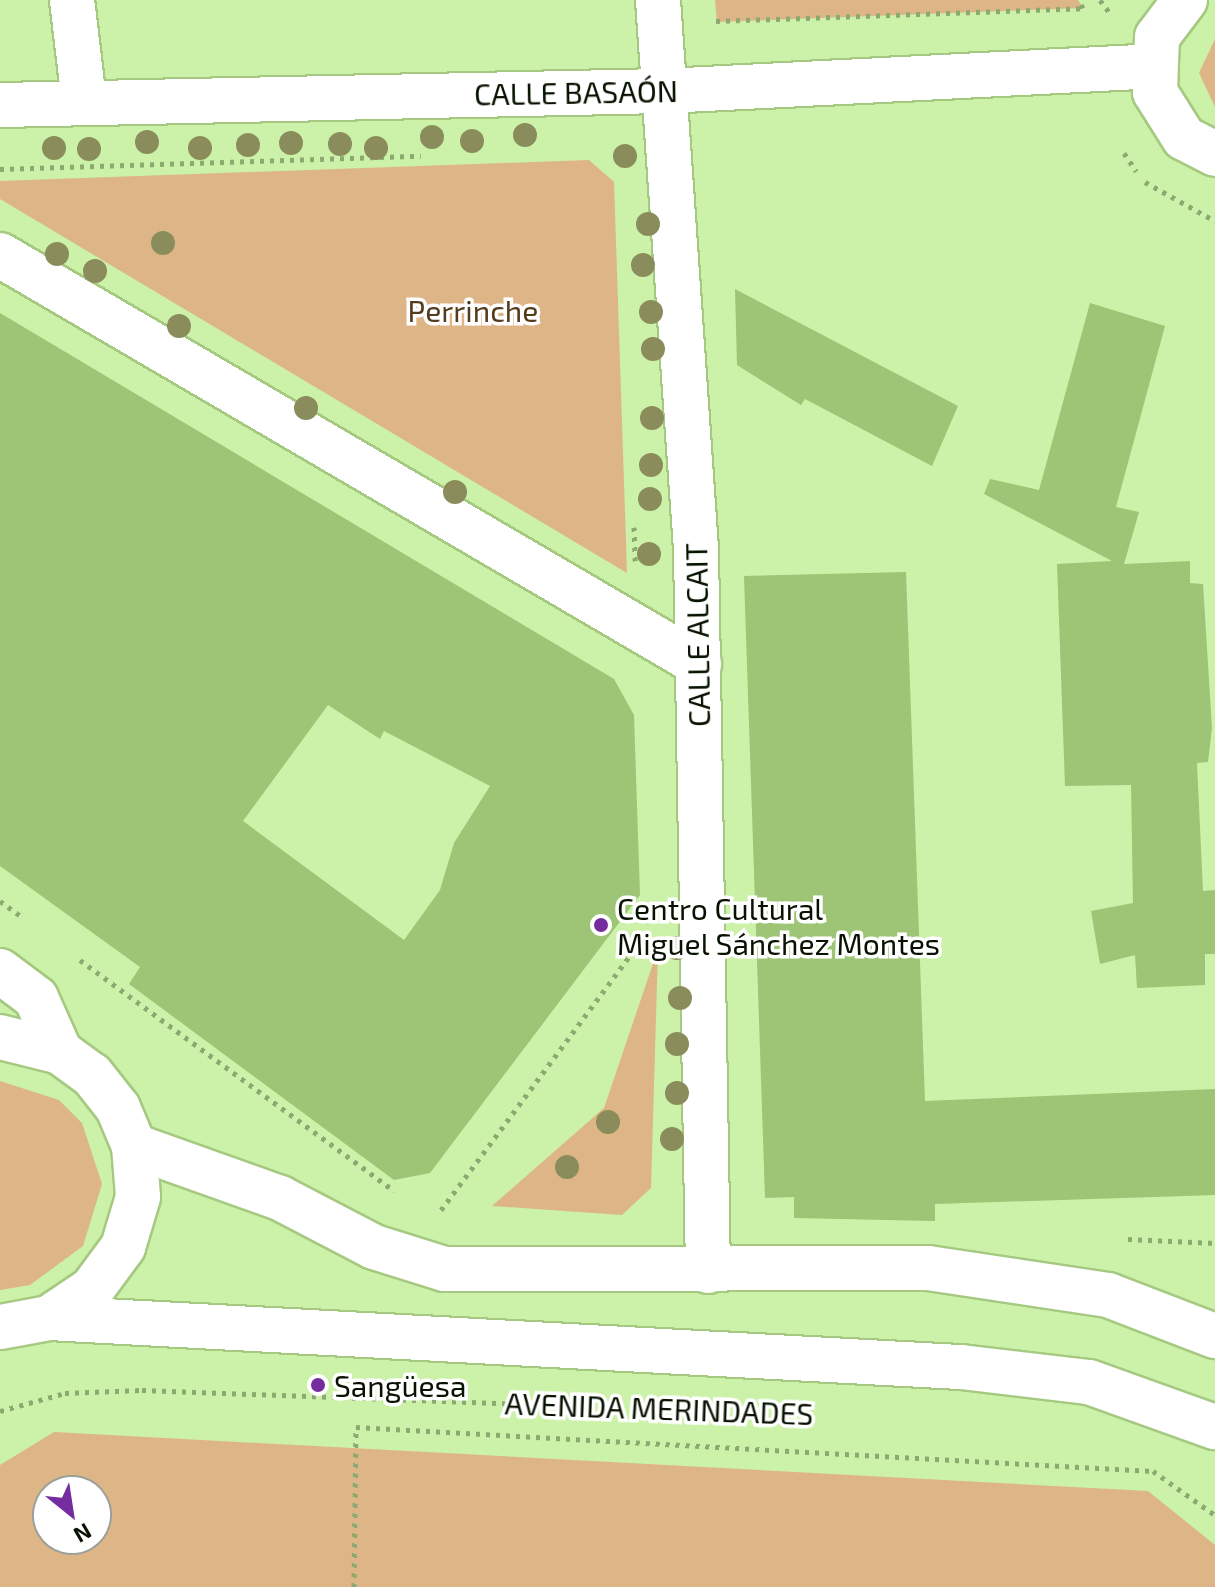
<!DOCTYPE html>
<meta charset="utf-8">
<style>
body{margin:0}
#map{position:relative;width:1215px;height:1587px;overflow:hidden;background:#ccf1a8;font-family:"Exo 2",sans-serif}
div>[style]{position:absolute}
.green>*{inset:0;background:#deb586}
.building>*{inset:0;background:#9ec475}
.path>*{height:5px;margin-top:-2.5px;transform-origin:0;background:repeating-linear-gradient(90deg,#8ca972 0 4px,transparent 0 10px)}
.roads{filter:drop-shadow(2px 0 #a6c982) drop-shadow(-2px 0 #a6c982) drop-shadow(0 2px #a6c982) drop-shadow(0 -2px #a6c982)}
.minor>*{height:44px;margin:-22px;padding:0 22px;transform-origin:22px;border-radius:22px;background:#fff}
.trees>*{width:24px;height:24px;margin:-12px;border-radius:50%;background:#8a8d5b}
.dots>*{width:22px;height:22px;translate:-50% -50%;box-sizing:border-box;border:4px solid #fff;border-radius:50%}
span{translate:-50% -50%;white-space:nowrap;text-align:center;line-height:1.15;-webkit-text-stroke:7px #fff;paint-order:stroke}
.street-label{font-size:30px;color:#071200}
.park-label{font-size:30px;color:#543b1c}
.poi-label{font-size:30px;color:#071200}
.left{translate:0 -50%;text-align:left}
.north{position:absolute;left:32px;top:1475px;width:80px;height:80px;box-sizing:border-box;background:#fff;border:2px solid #9ca099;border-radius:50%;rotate:150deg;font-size:22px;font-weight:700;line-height:32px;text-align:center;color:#071200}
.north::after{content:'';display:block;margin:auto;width:28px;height:36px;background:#742c9f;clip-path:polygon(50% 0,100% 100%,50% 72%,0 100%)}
</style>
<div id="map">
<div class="green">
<i style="clip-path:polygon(715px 0,1078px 0,1083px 8px,717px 22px)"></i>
<i style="clip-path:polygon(1215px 39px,1215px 107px,1199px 73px)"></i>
<i style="clip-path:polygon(589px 160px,614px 182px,627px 573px,0 199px,0 181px)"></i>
<i style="clip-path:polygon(658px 949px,651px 1188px,622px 1215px,492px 1206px,604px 1108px)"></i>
<i style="clip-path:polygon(0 1081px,59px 1100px,82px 1123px,102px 1184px,83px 1246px,30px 1285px,0 1290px)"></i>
<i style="clip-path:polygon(evenodd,54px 1432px,1148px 1491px,1215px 1545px,1215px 1587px,0 1587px,0 1465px,54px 1432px,48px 1491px,96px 1491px,96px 1539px,48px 1539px,48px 1491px)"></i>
</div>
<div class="building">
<i style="clip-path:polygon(735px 289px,958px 406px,932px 466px,805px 399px,801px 405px,737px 365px)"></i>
<i style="clip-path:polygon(1090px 303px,1165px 326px,1116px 507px,1139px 512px,1124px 564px,1190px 561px,1190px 583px,1203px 584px,1212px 728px,1208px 762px,1197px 763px,1203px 891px,1215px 890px,1215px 954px,1205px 954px,1205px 985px,1137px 988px,1135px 955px,1100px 964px,1091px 911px,1133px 903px,1131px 785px,1065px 786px,1057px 564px,1112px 561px,984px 494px,990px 479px,1039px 490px)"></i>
<i style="clip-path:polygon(evenodd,0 313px,614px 679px,634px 715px,640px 895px,430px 1173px,394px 1180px,129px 984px,140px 967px,0 866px,0 313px,328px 705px,380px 739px,384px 731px,490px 786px,454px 843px,440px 890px,404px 940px,243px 821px,328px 705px)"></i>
<i style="clip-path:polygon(906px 572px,925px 1101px,1215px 1089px,1215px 1195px,935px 1204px,935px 1221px,794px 1218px,794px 1197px,765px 1198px,744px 576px)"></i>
</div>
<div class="path">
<i style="left:1100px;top:0;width:15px;rotate:53deg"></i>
<i style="left:716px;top:21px;width:367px;rotate:-2deg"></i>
<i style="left:1083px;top:8px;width:9px;rotate:-122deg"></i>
<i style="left:1124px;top:153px;width:22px;rotate:56deg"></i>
<i style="left:0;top:169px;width:421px;rotate:-1.8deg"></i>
<i style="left:1145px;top:182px;width:80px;rotate:29.1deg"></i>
<i style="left:634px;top:527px;width:34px;rotate:88deg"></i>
<i style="left:0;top:901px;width:29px;rotate:36deg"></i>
<i style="left:80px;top:960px;width:390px;rotate:36.3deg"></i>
<i style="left:441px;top:1210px;width:342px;rotate:-53.4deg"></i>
<i style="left:1128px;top:1239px;width:87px;rotate:2.6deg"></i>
<i style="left:0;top:1411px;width:67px;rotate:-15.5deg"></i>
<i style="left:65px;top:1393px;width:77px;rotate:-2.2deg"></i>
<i style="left:142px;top:1390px;width:402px;rotate:2.1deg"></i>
<i style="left:354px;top:1587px;width:160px;rotate:-89.3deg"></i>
<i style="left:356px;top:1427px;width:798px;rotate:3.16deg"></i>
<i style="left:1153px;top:1471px;width:76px;rotate:35.4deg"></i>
</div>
<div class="roads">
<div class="minor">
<i style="left:72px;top:0;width:102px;rotate:83.2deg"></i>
<i style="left:658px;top:0;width:550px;rotate:86.04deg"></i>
<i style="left:696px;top:549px;width:722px;rotate:89.05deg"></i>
<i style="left:1185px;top:0;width:46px;rotate:127.1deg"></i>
<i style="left:1157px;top:37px;width:55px;rotate:92.1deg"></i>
<i style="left:1155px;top:92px;width:54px;rotate:57.8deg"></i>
<i style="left:1184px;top:138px;width:35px;rotate:27deg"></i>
<i style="left:0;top:105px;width:665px;rotate:-1.21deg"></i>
<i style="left:665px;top:91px;width:488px;rotate:-2.9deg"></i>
<i style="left:0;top:255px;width:810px;rotate:30.33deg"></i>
<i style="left:0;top:971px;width:45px;rotate:36.9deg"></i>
<i style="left:36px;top:998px;width:59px;rotate:66deg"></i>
<i style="left:0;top:1037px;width:62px;rotate:14deg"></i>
<i style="left:60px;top:1052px;width:39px;rotate:36deg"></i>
<i style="left:92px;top:1075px;width:42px;rotate:51.8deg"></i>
<i style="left:118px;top:1108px;width:41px;rotate:67.2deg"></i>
<i style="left:134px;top:1146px;width:51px;rotate:85.5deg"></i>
<i style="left:138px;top:1197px;width:52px;rotate:106.7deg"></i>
<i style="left:123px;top:1247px;width:52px;rotate:126.4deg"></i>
<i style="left:92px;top:1289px;width:52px;rotate:146deg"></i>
<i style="left:49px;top:1318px;width:50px;rotate:169.6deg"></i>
<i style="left:134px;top:1146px;width:155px;rotate:19.6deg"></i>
<i style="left:280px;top:1198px;width:106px;rotate:27.5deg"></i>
<i style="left:374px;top:1247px;width:73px;rotate:17.4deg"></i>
<i style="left:444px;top:1269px;width:484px;rotate:-0.1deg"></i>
<i style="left:928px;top:1268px;width:182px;rotate:8.5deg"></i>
<i style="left:1108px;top:1295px;width:115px;rotate:21deg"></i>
<i style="left:49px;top:1318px;width:913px;rotate:3.08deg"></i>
<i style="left:961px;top:1367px;width:129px;rotate:6.7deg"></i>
<i style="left:1089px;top:1382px;width:134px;rotate:19.7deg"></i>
</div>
</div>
<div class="trees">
<i style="left:525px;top:135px"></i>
<i style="left:432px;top:137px"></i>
<i style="left:472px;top:141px"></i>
<i style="left:147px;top:142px"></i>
<i style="left:291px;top:143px"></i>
<i style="left:340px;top:144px"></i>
<i style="left:248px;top:145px"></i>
<i style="left:54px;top:148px"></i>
<i style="left:200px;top:148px"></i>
<i style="left:376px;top:148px"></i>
<i style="left:89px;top:149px"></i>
<i style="left:625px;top:156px"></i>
<i style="left:648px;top:224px"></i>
<i style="left:163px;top:243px"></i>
<i style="left:57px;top:254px"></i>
<i style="left:643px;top:265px"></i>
<i style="left:95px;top:271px"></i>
<i style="left:651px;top:312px"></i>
<i style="left:179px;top:326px"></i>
<i style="left:653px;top:349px"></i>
<i style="left:306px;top:408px"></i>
<i style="left:652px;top:418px"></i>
<i style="left:651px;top:465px"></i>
<i style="left:455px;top:492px"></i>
<i style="left:650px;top:499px"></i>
<i style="left:649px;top:554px"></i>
<i style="left:677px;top:948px"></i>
<i style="left:680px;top:998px"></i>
<i style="left:677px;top:1044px"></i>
<i style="left:677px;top:1093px"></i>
<i style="left:608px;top:1122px"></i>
<i style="left:672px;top:1139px"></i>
<i style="left:567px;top:1167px"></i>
</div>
<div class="dots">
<i style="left:601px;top:925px;background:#742c9f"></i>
<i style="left:318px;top:1385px;background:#742c9f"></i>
</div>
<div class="street-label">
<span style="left:576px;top:92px;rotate:-1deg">CALLE BASAÓN</span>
<span style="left:697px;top:635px;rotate:-91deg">CALLE ALCAIT</span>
<span style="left:659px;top:1408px;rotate:2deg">AVENIDA MERINDADES</span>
</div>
<div class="park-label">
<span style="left:473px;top:310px">Perrinche</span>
</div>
<div class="poi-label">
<span class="left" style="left:617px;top:925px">Centro Cultural<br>Miguel Sánchez Montes</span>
<span class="left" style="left:334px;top:1385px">Sangüesa</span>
</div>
<div class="north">N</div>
</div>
